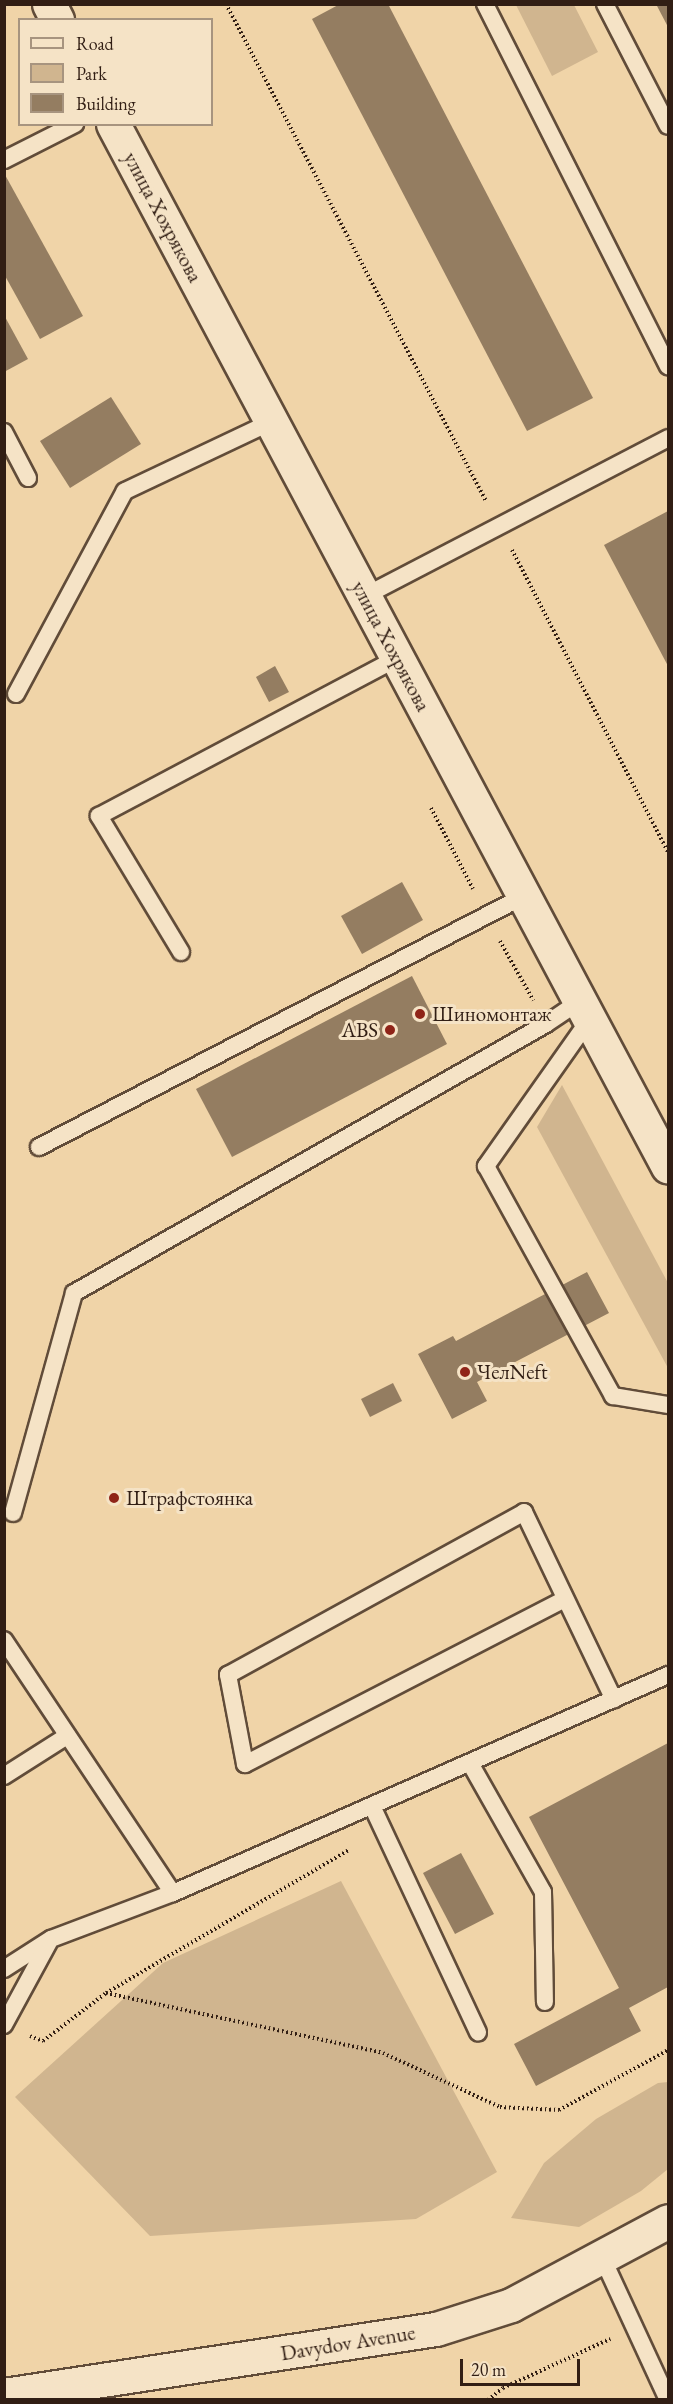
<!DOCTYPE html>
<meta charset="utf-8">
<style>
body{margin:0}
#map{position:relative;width:673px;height:2404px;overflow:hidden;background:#f0d4a8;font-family:"EB Garamond",serif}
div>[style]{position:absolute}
.green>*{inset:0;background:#d0b58f}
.building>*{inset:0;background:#947d61}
.path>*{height:4px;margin-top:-2px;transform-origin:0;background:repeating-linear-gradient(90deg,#311e14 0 1.5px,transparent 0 4.5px)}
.roads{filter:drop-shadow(2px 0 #614c39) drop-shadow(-2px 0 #614c39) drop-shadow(0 2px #614c39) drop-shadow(0 -2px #614c39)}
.service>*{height:16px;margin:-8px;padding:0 8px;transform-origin:8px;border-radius:8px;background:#f5e3c6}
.tertiary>*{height:33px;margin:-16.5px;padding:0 16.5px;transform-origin:16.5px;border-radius:16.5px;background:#f5e3c6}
.secondary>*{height:33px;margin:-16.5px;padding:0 16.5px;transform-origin:16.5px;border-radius:16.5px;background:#f5e3c6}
.dots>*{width:16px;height:16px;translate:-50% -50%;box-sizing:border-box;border:3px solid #f5e3c6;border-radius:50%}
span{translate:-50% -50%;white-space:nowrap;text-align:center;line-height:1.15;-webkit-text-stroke:6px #f5e3c6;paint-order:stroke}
.street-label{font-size:21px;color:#311e14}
.poi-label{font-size:21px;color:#311e14}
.left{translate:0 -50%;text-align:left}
.right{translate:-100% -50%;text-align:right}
.frame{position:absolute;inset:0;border:6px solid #311e14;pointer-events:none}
.legend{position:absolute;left:18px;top:18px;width:195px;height:108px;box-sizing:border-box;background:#f5e3c6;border:2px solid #a7947f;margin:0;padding:8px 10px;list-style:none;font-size:18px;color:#311e14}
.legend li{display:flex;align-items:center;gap:12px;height:30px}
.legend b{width:30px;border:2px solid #a7947f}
.scale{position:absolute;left:460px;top:2359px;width:120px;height:27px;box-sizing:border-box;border:3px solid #311e14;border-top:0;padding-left:8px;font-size:18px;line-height:21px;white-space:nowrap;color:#311e14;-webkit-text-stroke:4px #f5e3c6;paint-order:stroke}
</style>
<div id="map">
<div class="green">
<i style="clip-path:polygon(516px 5px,574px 5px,598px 52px,552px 76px)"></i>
<i style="clip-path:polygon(562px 1085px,668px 1283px,668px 1368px,537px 1127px)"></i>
<i style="clip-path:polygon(341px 1881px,497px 2172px,416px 2219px,150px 2236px,15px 2097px,163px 1963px)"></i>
<i style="clip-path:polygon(668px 2082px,668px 2169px,641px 2191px,579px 2227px,511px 2218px,544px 2163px,596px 2119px,658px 2083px)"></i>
</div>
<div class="building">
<i style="clip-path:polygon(340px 4px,388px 4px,593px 398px,527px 431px,312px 19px)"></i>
<i style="clip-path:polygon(656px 4px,668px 4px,668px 27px)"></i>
<i style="clip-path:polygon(4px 173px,83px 316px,40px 339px,4px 274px)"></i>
<i style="clip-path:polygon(4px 315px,28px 359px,4px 372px)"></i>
<i style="clip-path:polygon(111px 397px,141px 444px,70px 488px,40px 441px)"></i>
<i style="clip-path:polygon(668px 511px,668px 666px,604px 545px)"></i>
<i style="clip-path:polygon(275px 666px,289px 692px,269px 702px,256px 677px)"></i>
<i style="clip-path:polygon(402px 882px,423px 920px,362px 954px,341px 916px)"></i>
<i style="clip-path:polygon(412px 976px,447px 1044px,232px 1157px,196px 1089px)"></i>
<i style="clip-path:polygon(587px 1272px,609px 1313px,477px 1382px,487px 1401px,452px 1419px,418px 1354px,453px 1336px,456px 1341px)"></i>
<i style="clip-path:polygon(393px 1383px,402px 1401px,370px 1417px,361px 1399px)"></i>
<i style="clip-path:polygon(668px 1743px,668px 1987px,629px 2008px,641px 2031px,536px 2086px,514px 2044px,619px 1988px,529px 1817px)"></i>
<i style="clip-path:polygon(461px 1853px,494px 1914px,455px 1934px,423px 1873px)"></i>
</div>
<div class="path">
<i style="left:226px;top:4px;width:561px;rotate:62.38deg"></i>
<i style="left:512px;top:550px;width:340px;rotate:62.7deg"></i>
<i style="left:431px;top:808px;width:91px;rotate:62.6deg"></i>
<i style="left:500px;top:941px;width:68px;rotate:60.8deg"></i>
<i style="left:106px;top:1993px;width:282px;rotate:-30.5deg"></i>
<i style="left:30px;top:2036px;width:14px;rotate:21deg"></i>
<i style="left:43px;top:2041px;width:79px;rotate:-37.3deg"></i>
<i style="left:106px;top:1993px;width:283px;rotate:12.2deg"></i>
<i style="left:383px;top:2053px;width:129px;rotate:24.8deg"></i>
<i style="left:500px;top:2107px;width:59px;rotate:2.9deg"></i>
<i style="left:559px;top:2110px;width:124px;rotate:-28.8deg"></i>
<i style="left:488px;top:2400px;width:19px;rotate:-39deg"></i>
<i style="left:503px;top:2388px;width:118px;rotate:-24.6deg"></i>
</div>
<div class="roads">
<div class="service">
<i style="left:485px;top:4px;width:406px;rotate:63.2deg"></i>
<i style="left:605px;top:4px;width:137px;rotate:62.7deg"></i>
<i style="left:4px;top:160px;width:80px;rotate:-26.9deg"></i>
<i style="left:4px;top:432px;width:52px;rotate:62.4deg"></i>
<i style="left:365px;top:596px;width:342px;rotate:-27.5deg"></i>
<i style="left:16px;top:694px;width:230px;rotate:-61.8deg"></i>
<i style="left:125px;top:491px;width:164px;rotate:-25.3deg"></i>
<i style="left:181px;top:952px;width:159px;rotate:-121.1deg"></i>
<i style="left:99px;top:816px;width:337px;rotate:-27.9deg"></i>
<i style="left:589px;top:1020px;width:179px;rotate:125.2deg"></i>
<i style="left:486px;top:1166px;width:263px;rotate:61.1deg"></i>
<i style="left:613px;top:1396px;width:56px;rotate:9.3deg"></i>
<i style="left:39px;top:1147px;width:546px;rotate:-27.36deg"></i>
<i style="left:13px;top:1513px;width:228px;rotate:-74.5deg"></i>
<i style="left:74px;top:1293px;width:543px;rotate:-29.68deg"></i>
<i style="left:546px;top:1024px;width:41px;rotate:-34.1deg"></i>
<i style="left:563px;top:1600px;width:358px;rotate:152.7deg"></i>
<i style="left:245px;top:1764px;width:91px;rotate:-100.8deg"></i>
<i style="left:228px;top:1675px;width:338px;rotate:-28.8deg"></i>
<i style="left:524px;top:1512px;width:208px;rotate:64.4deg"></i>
<i style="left:4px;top:1640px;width:304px;rotate:56.3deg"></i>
<i style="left:470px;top:1763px;width:148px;rotate:60.5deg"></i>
<i style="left:543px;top:1892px;width:110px;rotate:89deg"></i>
<i style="left:4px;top:1776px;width:75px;rotate:-32.4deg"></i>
<i style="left:372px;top:1806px;width:250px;rotate:64.9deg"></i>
<i style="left:4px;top:1969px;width:56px;rotate:-32.6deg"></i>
<i style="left:51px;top:1939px;width:130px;rotate:-20.7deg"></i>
<i style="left:173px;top:1893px;width:541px;rotate:-23.77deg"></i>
<i style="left:4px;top:2025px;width:94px;rotate:-61.5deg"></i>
<i style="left:602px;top:2257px;width:157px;rotate:65.2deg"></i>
</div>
<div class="tertiary">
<i style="left:4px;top:2395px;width:437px;rotate:-8.7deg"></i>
<i style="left:436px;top:2329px;width:79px;rotate:-17.7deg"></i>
<i style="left:511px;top:2305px;width:178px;rotate:-28.1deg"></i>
</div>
<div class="secondary">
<i style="left:49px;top:4px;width:18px;rotate:63deg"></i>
<i style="left:113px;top:124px;width:1181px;rotate:61.98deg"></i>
</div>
</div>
<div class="dots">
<i style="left:420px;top:1014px;background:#8f2418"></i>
<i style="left:390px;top:1030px;background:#8f2418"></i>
<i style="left:465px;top:1372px;background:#8f2418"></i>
<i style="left:114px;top:1498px;background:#8f2418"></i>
</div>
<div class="street-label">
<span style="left:163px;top:217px;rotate:62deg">улица Хохрякова</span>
<span style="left:391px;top:646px;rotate:62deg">улица Хохрякова</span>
<span style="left:348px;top:2343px;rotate:-9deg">Davydov Avenue</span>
</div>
<div class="poi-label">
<span class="left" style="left:432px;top:1014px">Шиномонтаж</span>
<span class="right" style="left:378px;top:1030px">ABS</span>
<span class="left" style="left:477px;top:1372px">ЧелNeft</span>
<span class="left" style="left:126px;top:1498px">Штрафстоянка</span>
</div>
<div class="frame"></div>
<ul class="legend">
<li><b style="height:8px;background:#f5e3c6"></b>Road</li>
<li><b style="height:16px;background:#d0b58f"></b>Park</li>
<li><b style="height:16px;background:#947d61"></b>Building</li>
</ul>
<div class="scale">20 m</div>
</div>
